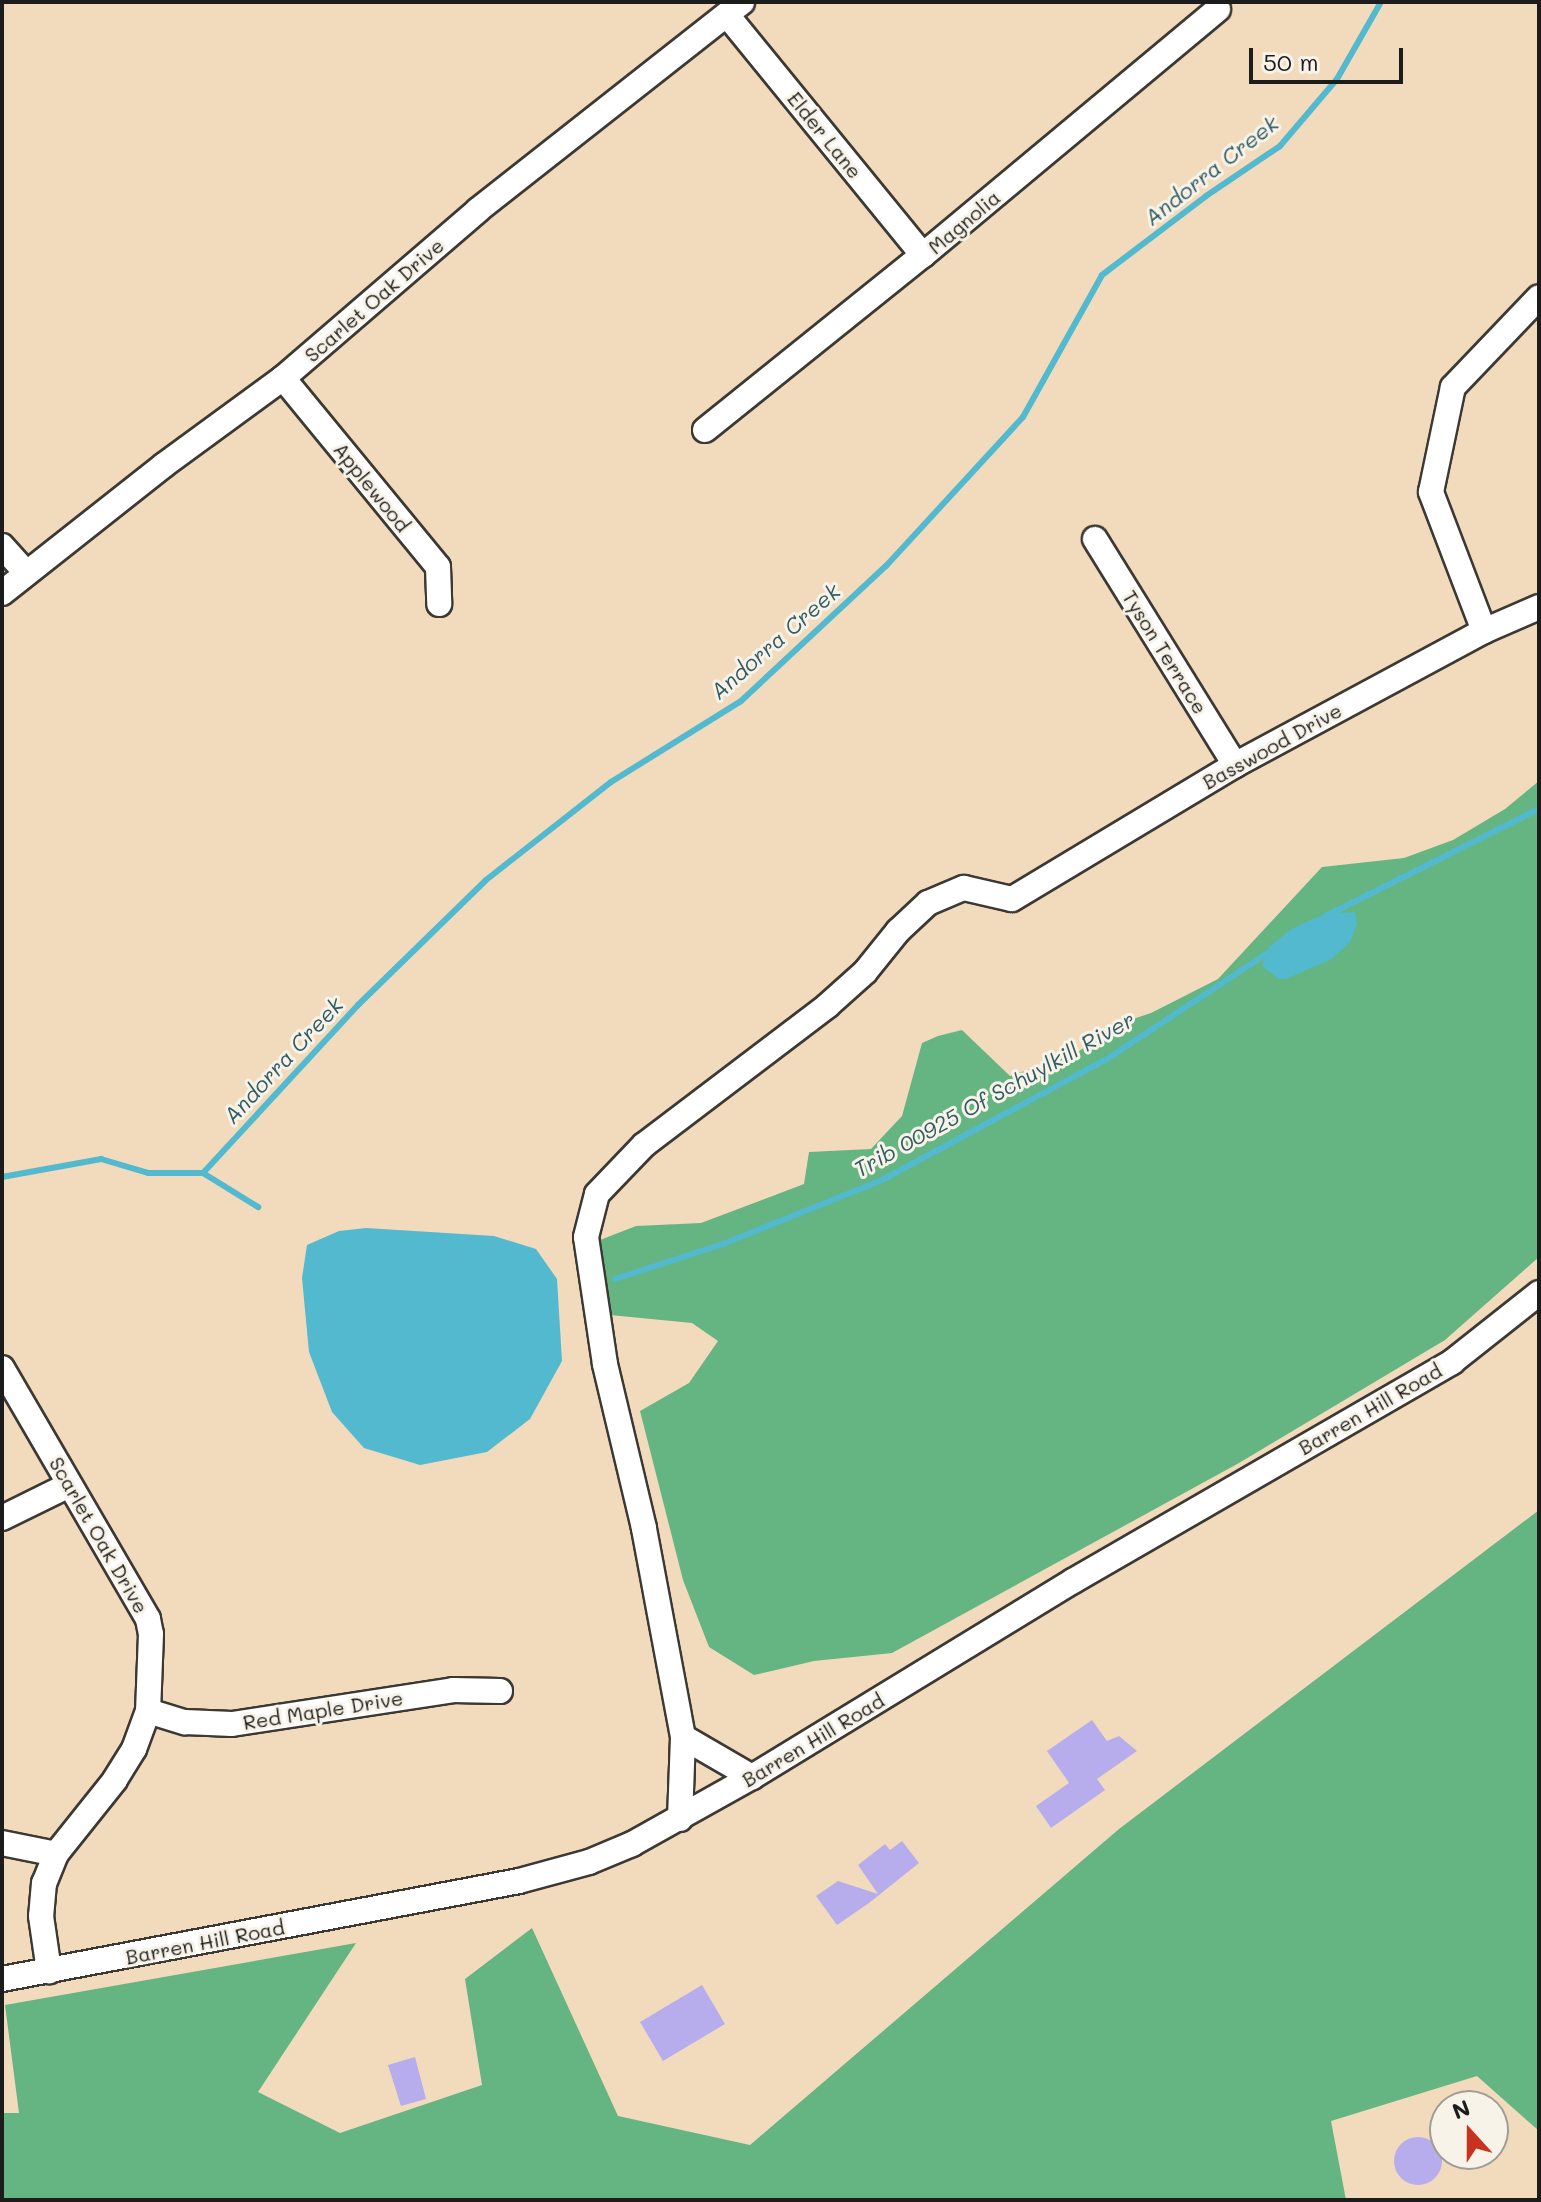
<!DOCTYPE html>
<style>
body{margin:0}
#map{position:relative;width:1541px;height:2202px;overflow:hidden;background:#f2dbbc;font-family:Mali,sans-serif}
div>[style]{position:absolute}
.forest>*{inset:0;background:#64b581}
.water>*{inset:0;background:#52b9cf}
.stream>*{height:6px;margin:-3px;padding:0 3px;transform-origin:3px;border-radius:3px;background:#52b9cf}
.building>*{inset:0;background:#b8adec}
.round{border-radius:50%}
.roads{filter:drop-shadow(2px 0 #3c3934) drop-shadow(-2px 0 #3c3934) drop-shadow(0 2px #3c3934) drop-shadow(0 -2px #3c3934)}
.minor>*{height:24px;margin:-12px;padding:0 12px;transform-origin:12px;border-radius:12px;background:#fff}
span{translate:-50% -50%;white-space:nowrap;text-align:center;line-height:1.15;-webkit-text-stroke:6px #f7f3e8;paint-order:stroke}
.street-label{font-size:20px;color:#1c1c1c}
.water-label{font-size:22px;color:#325b64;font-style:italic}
.frame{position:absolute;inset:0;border:4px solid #1c1c1c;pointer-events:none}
.north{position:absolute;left:1429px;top:2090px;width:80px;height:80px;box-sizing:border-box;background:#f7f3e8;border:2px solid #9f9d96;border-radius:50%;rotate:339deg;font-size:22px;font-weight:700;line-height:32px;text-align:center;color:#1c1c1c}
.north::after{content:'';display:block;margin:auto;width:28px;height:36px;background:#c8321e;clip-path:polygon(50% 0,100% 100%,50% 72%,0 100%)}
.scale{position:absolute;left:1249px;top:48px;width:154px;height:36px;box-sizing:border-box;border:4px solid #1c1c1c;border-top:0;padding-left:10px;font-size:24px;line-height:28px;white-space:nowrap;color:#1c1c1c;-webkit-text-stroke:6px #f7f3e8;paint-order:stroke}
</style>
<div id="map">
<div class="forest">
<i style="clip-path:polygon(1539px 781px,1539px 1257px,1445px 1340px,1239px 1463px,892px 1653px,814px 1661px,754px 1675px,709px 1647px,683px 1580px,640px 1411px,689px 1383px,718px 1341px,692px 1323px,610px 1315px,600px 1240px,636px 1226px,701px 1223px,804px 1184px,809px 1152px,871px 1149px,902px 1116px,922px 1043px,938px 1036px,962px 1030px,1010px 1076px,1078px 1052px,1115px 1025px,1151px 1013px,1218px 979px,1322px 867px,1404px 858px,1453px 840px,1505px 809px)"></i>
<i style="clip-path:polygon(1539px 1510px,1539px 2131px,1477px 2076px,1331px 2121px,1346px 2200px,2px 2200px,2px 2113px,19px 2113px,5px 2005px,356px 1943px,258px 2092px,340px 2133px,482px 2085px,465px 1979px,532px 1928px,618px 2116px,750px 2145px,1119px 1829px)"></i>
</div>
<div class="water">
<i style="clip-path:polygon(1355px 912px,1357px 924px,1350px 942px,1332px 959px,1286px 979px,1279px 979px,1262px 966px,1269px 947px,1291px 929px,1325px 914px)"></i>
<i style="clip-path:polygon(366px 1228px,494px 1236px,536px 1249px,557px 1279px,562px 1361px,530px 1419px,487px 1452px,420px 1465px,364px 1448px,332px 1412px,309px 1352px,302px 1278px,307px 1245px,339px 1231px)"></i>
</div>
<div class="stream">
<i style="left:1324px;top:917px;width:241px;rotate:-26.7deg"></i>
<i style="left:203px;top:1173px;width:65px;rotate:31.7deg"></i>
<i style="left:2px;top:1177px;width:101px;rotate:-10.3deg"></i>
<i style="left:101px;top:1159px;width:49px;rotate:16.6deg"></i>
<i style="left:148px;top:1173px;width:55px"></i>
<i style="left:203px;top:1173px;width:229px;rotate:-47.3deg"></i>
<i style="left:358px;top:1005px;width:179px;rotate:-44.3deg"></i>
<i style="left:486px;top:880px;width:159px;rotate:-38.1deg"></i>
<i style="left:611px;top:782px;width:153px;rotate:-31.9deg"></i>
<i style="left:741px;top:701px;width:198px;rotate:-43deg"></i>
<i style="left:886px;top:566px;width:202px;rotate:-47.4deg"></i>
<i style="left:1023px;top:417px;width:162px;rotate:-60.9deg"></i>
<i style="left:1102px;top:275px;width:131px;rotate:-37.2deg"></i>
<i style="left:1206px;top:196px;width:89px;rotate:-34deg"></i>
<i style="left:1280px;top:146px;width:88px;rotate:-49.6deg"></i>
<i style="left:1337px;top:79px;width:89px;rotate:-60.3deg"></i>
<i style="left:615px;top:1279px;width:114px;rotate:-18deg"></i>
<i style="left:723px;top:1244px;width:171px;rotate:-21.9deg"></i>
<i style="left:882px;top:1180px;width:255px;rotate:-28.3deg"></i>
<i style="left:1107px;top:1059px;width:196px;rotate:-33.4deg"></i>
</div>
<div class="building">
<i style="clip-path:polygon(1092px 1720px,1107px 1741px,1119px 1736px,1137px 1751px,1097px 1779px,1105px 1790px,1051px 1828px,1036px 1806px,1069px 1783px,1047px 1751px)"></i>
<i style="clip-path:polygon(902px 1841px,919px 1863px,869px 1903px,837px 1925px,816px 1896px,838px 1881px,878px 1894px,858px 1865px,885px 1844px,890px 1850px)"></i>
<i style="clip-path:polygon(702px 1985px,725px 2024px,663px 2061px,640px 2022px)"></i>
<i style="clip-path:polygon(415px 2057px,426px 2099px,401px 2106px,388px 2065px)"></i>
<i class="round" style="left:1394px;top:2137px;width:48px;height:48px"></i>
</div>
<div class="roads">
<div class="minor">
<i style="left:727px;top:15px;width:310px;rotate:50.8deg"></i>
<i style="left:283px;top:378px;width:244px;rotate:50.6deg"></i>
<i style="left:438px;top:567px;width:37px;rotate:88deg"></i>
<i style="left:705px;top:430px;width:280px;rotate:-38.8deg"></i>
<i style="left:923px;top:255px;width:384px;rotate:-39.8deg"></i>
<i style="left:1095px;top:539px;width:266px;rotate:58.2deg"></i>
<i style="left:2px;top:546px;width:36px;rotate:48deg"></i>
<i style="left:2px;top:593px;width:206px;rotate:-38.3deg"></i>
<i style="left:164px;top:465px;width:147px;rotate:-36.2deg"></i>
<i style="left:283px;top:378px;width:257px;rotate:-40.7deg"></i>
<i style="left:478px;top:210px;width:336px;rotate:-38.2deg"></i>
<i style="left:1484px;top:631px;width:149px;rotate:-110.9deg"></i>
<i style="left:1431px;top:492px;width:107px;rotate:-78.2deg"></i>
<i style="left:1453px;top:387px;width:124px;rotate:-46.3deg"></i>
<i style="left:2px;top:1368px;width:290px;rotate:59.8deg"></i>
<i style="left:148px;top:1619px;width:15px;rotate:79deg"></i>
<i style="left:151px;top:1634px;width:77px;rotate:92.2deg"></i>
<i style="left:148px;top:1711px;width:40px;rotate:110.2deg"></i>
<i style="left:134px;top:1749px;width:36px;rotate:122deg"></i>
<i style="left:115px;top:1780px;width:95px;rotate:128.6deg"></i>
<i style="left:56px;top:1854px;width:31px;rotate:112deg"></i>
<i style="left:44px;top:1883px;width:33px;rotate:95deg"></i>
<i style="left:41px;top:1916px;width:56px;rotate:81.7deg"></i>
<i style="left:2px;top:1518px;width:75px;rotate:-26.2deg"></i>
<i style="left:148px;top:1711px;width:39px;rotate:17deg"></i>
<i style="left:185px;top:1722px;width:47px;rotate:2.4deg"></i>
<i style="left:232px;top:1724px;width:224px;rotate:-8.7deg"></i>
<i style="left:453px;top:1690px;width:47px;rotate:1.2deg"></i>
<i style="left:683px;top:1737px;width:80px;rotate:30.1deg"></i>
<i style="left:680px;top:1819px;width:82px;rotate:-87.9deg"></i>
<i style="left:683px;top:1737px;width:213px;rotate:-100.6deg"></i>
<i style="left:644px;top:1528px;width:169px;rotate:-103.4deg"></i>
<i style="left:605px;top:1364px;width:128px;rotate:-98.5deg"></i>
<i style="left:586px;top:1237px;width:44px;rotate:-75.7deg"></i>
<i style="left:597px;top:1194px;width:68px;rotate:-46.2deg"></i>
<i style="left:644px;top:1145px;width:230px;rotate:-37.2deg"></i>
<i style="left:827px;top:1006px;width:51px;rotate:-41.8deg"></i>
<i style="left:865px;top:972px;width:53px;rotate:-51.2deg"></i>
<i style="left:898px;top:931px;width:41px;rotate:-43deg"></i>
<i style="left:928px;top:903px;width:39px;rotate:-23deg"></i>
<i style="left:964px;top:888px;width:49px;rotate:12.9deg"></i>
<i style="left:1012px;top:899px;width:260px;rotate:-31deg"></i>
<i style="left:1235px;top:765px;width:283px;rotate:-28.3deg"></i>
<i style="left:1484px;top:631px;width:60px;rotate:-23.6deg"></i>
<i style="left:2px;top:1843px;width:55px;rotate:11.5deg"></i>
<i style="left:2px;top:1979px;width:526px;rotate:-10.73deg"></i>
<i style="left:519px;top:1881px;width:73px;rotate:-15.2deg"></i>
<i style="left:589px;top:1862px;width:47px;rotate:-22.7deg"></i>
<i style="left:632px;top:1844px;width:137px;rotate:-29.2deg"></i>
<i style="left:752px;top:1777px;width:376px;rotate:-31.4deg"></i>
<i style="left:1073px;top:1581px;width:438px;rotate:-30deg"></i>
<i style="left:1452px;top:1362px;width:111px;rotate:-38.4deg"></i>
</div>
</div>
<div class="street-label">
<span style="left:825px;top:135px;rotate:51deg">Elder Lane</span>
<span style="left:964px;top:222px;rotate:-40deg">Magnolia</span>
<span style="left:374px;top:300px;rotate:-41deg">Scarlet Oak Drive</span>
<span style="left:372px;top:487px;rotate:51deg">Applewood</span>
<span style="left:1165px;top:652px;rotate:58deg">Tyson Terrace</span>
<span style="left:1272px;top:746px;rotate:-29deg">Basswood Drive</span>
<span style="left:1370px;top:1409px;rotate:-30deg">Barren Hill Road</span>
<span style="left:99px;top:1535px;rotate:60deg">Scarlet Oak Drive</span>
<span style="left:323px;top:1710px;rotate:-9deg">Red Maple Drive</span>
<span style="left:813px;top:1740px;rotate:-31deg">Barren Hill Road</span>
<span style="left:205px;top:1942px;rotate:-11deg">Barren Hill Road</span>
</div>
<div class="water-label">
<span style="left:1211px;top:170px;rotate:-38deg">Andorra Creek</span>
<span style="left:775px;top:641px;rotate:-41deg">Andorra Creek</span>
<span style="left:283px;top:1060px;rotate:-47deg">Andorra Creek</span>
<span style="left:994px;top:1094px;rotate:-29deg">Trib 00925 Of Schuylkill River</span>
</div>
<div class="frame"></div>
<div class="north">N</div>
<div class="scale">50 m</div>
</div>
